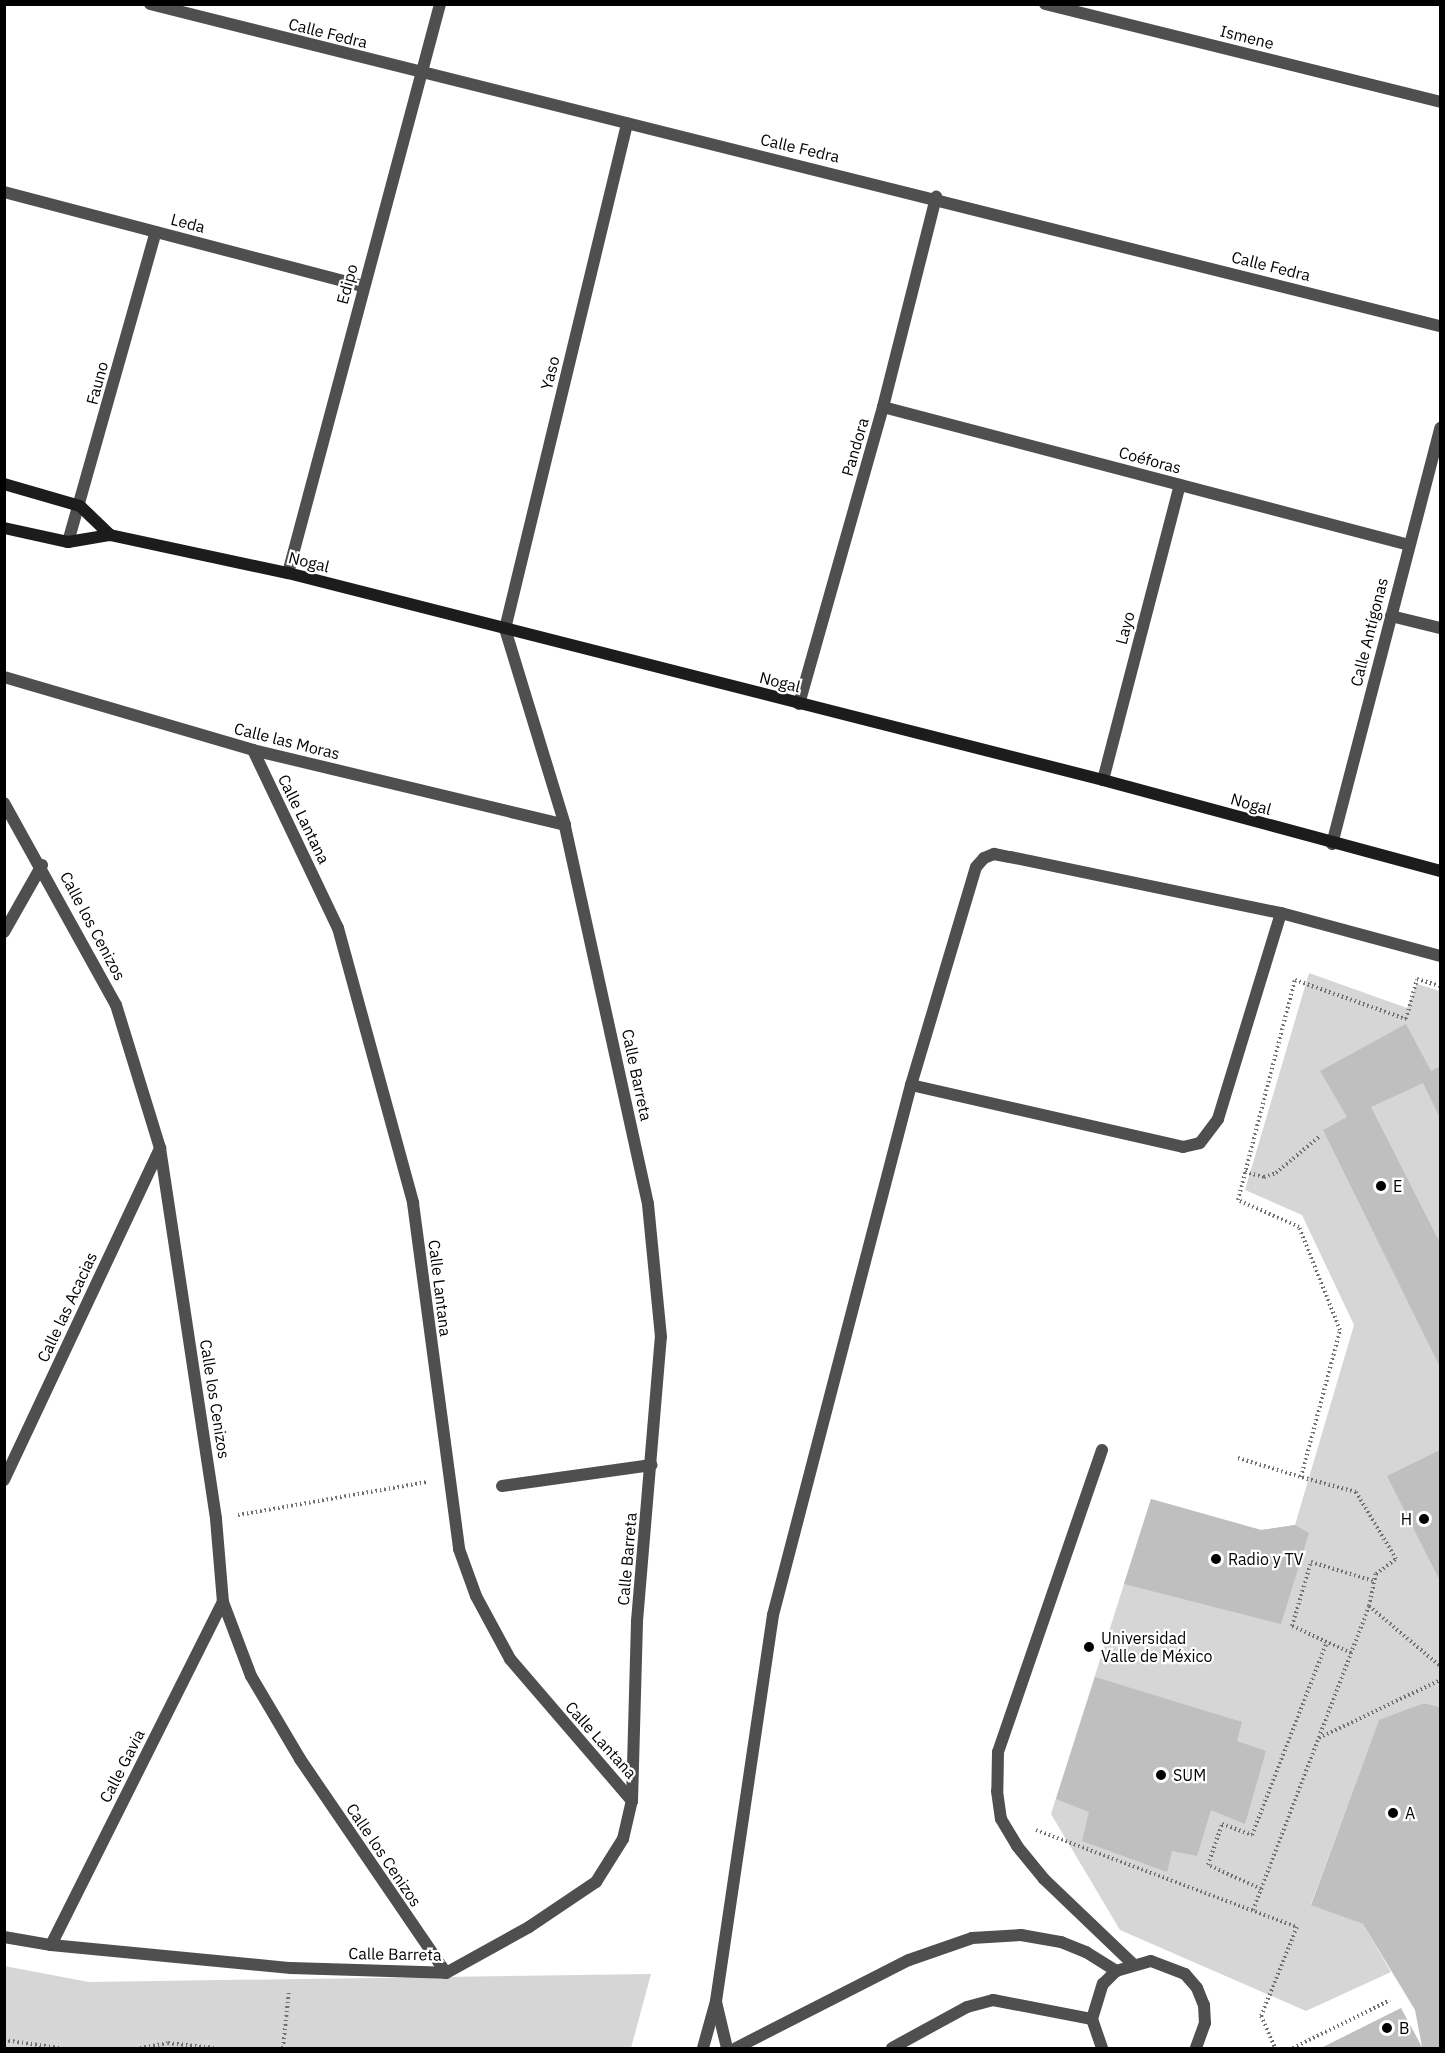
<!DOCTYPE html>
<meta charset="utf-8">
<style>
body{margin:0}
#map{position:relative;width:1445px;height:2053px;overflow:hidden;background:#fff;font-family:"IBM Plex Sans",sans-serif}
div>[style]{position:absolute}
.green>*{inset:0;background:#d6d6d6}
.building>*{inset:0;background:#bfbfbf}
.path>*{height:4px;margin-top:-2px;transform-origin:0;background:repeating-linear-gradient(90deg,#717171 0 1.5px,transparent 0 4.5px)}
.lane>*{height:12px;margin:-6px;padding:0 6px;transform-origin:6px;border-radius:6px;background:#4f4f4f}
.street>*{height:12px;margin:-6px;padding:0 6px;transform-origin:6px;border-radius:6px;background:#4f4f4f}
.secondary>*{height:12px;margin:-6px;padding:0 6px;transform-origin:6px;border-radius:6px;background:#1c1c1c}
.dots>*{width:16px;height:16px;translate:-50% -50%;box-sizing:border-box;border:3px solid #fff;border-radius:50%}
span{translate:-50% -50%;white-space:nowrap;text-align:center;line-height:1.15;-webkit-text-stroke:4.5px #fff;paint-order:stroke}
.street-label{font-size:16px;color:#000}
.poi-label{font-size:16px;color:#000}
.left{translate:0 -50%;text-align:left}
.right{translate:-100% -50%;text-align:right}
.frame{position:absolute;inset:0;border:6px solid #000;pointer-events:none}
</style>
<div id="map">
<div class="green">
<i style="clip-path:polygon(1309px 973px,1407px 1008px,1417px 984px,1440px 991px,1440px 1707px,1424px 1703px,1379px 1721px,1311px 1904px,1363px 1924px,1391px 1972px,1306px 2011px,1120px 1930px,1051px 1814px,1151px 1499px,1261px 1530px,1295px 1525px,1354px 1325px,1302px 1215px,1245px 1190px)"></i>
<i style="clip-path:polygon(4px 1966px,89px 1982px,651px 1974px,631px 2048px,5px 2048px)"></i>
</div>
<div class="building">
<i style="clip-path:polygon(1406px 1024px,1431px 1071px,1440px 1066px,1440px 1118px,1423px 1083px,1371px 1107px,1440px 1243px,1440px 1367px,1323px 1130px,1347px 1117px,1320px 1071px)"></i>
<i style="clip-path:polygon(1440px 1450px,1440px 1581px,1387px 1476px)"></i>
<i style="clip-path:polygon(1151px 1499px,1261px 1530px,1295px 1525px,1309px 1533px,1281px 1624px,1124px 1584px)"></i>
<i style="clip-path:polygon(1095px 1677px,1242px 1722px,1237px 1741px,1266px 1751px,1245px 1824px,1211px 1810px,1197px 1856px,1172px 1851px,1167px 1872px,1082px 1841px,1089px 1812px,1056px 1799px)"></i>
<i style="clip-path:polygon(1424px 1703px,1440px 1707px,1440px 2048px,1321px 2048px,1401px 2008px,1422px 2047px,1415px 2010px,1363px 1924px,1311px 1905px,1379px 1720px)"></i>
</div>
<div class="path">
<i style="left:1245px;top:1172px;width:20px;rotate:15deg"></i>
<i style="left:1264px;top:1177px;width:13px;rotate:-18deg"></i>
<i style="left:1276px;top:1173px;width:57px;rotate:-40.1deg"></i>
<i style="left:1238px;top:1458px;width:66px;rotate:16.8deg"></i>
<i style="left:238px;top:1515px;width:193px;rotate:-9.9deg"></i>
<i style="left:1369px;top:1606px;width:93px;rotate:40.2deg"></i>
<i style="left:1351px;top:1653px;width:65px;rotate:-155.4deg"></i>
<i style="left:1292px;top:1626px;width:67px;rotate:-73.5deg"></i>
<i style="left:1311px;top:1562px;width:66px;rotate:16.8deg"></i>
<i style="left:1319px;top:1738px;width:134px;rotate:-25.6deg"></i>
<i style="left:1036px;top:1830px;width:278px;rotate:20.4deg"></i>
<i style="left:1297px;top:1927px;width:96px;rotate:112deg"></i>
<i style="left:1261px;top:2016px;width:35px;rotate:66deg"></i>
<i style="left:1261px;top:1889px;width:58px;rotate:-155.6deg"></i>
<i style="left:1208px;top:1865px;width:43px;rotate:-71.1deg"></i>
<i style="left:1222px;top:1824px;width:32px;rotate:20deg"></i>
<i style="left:1252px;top:1835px;width:207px;rotate:-68.8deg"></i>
<i style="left:1253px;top:1910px;width:325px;rotate:-69.1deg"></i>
<i style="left:1369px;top:1606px;width:33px;rotate:-78deg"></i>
<i style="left:1376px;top:1574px;width:25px;rotate:-37deg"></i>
<i style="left:1396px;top:1559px;width:78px;rotate:-120.8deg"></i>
<i style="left:1356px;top:1492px;width:57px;rotate:-164.7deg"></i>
<i style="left:1301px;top:1477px;width:152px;rotate:-75.1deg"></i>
<i style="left:1340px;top:1330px;width:111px;rotate:-111.7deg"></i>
<i style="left:1299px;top:1227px;width:67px;rotate:-156.1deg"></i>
<i style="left:1238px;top:1200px;width:227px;rotate:-75.5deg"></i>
<i style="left:1295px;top:980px;width:118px;rotate:19.4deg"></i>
<i style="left:1406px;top:1019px;width:41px;rotate:-74.6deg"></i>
<i style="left:1417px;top:979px;width:24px;rotate:17deg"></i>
<i style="left:4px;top:2040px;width:56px;rotate:8.3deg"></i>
<i style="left:140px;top:2048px;width:28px;rotate:-10deg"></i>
<i style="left:168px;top:2043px;width:47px;rotate:6.1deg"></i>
<i style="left:283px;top:2048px;width:58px;rotate:-84.1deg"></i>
<i style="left:1293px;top:2048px;width:108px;rotate:-26.3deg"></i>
</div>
<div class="lane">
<i style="left:911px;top:1085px;width:279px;rotate:12.8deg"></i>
<i style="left:1183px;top:1147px;width:17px;rotate:-13deg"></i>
<i style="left:1200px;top:1143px;width:30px;rotate:-53deg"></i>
<i style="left:1218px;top:1119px;width:215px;rotate:-73deg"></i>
<i style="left:1102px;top:1450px;width:319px;rotate:109deg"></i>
<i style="left:998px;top:1752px;width:39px;rotate:91deg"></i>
<i style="left:997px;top:1791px;width:28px;rotate:82deg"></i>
<i style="left:1001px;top:1819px;width:31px;rotate:59deg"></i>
<i style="left:1017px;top:1846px;width:43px;rotate:50.7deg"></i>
<i style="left:1044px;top:1879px;width:122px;rotate:43.7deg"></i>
<i style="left:716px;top:2002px;width:47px;rotate:76.6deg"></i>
<i style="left:703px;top:2048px;width:49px;rotate:-74.5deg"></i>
<i style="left:716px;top:2001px;width:390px;rotate:-81.6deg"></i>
<i style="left:773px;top:1615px;width:548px;rotate:-75.41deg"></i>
<i style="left:911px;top:1085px;width:227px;rotate:-73.4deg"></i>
<i style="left:976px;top:867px;width:12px;rotate:-48deg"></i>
<i style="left:984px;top:858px;width:11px;rotate:-22deg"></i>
<i style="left:994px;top:854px;width:16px;rotate:11deg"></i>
<i style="left:1010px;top:857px;width:277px;rotate:11.7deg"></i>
<i style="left:1281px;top:913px;width:165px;rotate:15.1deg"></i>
<i style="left:736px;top:2048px;width:194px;rotate:-27deg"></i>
<i style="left:909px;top:1960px;width:67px;rotate:-19.2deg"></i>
<i style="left:972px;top:1938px;width:49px;rotate:-3.5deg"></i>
<i style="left:1021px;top:1935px;width:41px;rotate:9.9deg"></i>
<i style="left:1061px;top:1942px;width:27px;rotate:22deg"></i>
<i style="left:1086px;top:1952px;width:36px;rotate:32deg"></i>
<i style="left:892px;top:2048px;width:85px;rotate:-28.7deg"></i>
<i style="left:967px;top:2007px;width:27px;rotate:-15deg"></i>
<i style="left:993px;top:2000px;width:101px;rotate:10.9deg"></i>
<i style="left:1102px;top:2048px;width:31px;rotate:-109deg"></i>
<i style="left:1092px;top:2019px;width:37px;rotate:-73deg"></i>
<i style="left:1103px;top:1984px;width:18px;rotate:-45deg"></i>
<i style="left:1116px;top:1971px;width:36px;rotate:-16deg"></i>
<i style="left:1151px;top:1961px;width:36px;rotate:21deg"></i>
<i style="left:1185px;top:1974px;width:18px;rotate:49deg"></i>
<i style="left:1197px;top:1988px;width:18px;rotate:68deg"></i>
<i style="left:1204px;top:2005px;width:18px;rotate:87deg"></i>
<i style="left:1205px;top:2023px;width:27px;rotate:110deg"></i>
</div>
<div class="street">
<i style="left:150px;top:4px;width:1330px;rotate:14.02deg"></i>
<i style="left:1045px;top:4px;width:407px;rotate:13.9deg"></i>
<i style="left:4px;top:192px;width:371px;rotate:14.7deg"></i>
<i style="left:883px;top:407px;width:544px;rotate:14.7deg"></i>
<i style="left:68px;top:542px;width:322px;rotate:-74.2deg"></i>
<i style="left:288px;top:573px;width:589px;rotate:-75.04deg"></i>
<i style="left:1391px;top:616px;width:50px;rotate:13.8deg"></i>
<i style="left:4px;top:677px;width:259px;rotate:16.3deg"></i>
<i style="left:253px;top:750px;width:321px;rotate:13.5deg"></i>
<i style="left:799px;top:704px;width:309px;rotate:-74.2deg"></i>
<i style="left:883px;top:407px;width:217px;rotate:-75.8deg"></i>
<i style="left:253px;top:750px;width:197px;rotate:64.5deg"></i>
<i style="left:338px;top:928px;width:285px;rotate:74.7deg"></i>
<i style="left:413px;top:1203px;width:349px;rotate:82.4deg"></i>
<i style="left:459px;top:1549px;width:50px;rotate:70.1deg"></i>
<i style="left:476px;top:1596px;width:72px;rotate:61.6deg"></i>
<i style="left:510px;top:1659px;width:187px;rotate:49.3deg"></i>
<i style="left:1103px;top:780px;width:305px;rotate:-75.4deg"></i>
<i style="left:4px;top:803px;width:231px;rotate:61deg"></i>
<i style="left:116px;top:1005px;width:150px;rotate:72.9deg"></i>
<i style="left:160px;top:1148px;width:375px;rotate:81.4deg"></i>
<i style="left:216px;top:1519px;width:83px;rotate:85.2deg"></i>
<i style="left:223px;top:1602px;width:79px;rotate:69.3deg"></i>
<i style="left:251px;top:1676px;width:96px;rotate:59.4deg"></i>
<i style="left:300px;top:1759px;width:259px;rotate:55.7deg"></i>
<i style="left:1332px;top:844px;width:430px;rotate:-75.4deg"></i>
<i style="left:4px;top:932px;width:77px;rotate:-60.4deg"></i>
<i style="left:4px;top:1480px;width:367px;rotate:-64.8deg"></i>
<i style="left:502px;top:1486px;width:151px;rotate:-8deg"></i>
<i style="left:4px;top:1937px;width:48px;rotate:9.7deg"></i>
<i style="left:51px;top:1945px;width:241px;rotate:5.5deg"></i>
<i style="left:291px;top:1968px;width:155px;rotate:1.8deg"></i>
<i style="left:446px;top:1973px;width:95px;rotate:-29deg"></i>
<i style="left:529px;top:1927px;width:81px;rotate:-33.9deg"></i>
<i style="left:596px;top:1882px;width:51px;rotate:-57.9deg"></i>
<i style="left:623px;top:1839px;width:39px;rotate:-77deg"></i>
<i style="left:632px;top:1801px;width:180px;rotate:-88.4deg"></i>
<i style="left:637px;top:1621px;width:285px;rotate:-85.2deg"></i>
<i style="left:661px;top:1337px;width:134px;rotate:-95.6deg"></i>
<i style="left:648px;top:1204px;width:388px;rotate:-102.4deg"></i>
<i style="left:565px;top:825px;width:205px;rotate:-107deg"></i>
<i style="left:505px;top:629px;width:520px;rotate:-76.42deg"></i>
<i style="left:51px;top:1945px;width:384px;rotate:-63.4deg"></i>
</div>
<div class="secondary">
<i style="left:4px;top:484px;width:79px;rotate:16.1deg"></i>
<i style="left:80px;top:506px;width:42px;rotate:44deg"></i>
<i style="left:4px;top:528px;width:66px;rotate:12.3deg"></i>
<i style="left:68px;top:542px;width:43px;rotate:-9.5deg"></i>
<i style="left:110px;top:535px;width:182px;rotate:12.1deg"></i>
<i style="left:288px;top:573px;width:841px;rotate:14.25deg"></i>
<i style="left:1103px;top:780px;width:349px;rotate:15.1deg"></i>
</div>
<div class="dots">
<i style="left:1381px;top:1186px;background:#000"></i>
<i style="left:1424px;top:1519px;background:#000"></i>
<i style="left:1216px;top:1559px;background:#000"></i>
<i style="left:1089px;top:1647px;background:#000"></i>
<i style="left:1161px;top:1775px;background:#000"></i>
<i style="left:1393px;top:1813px;background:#000"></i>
<i style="left:1387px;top:2028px;background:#000"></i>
</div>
<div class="street-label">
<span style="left:328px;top:33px;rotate:14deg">Calle Fedra</span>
<span style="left:1247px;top:37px;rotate:14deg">Ismene</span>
<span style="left:800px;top:148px;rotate:13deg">Calle Fedra</span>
<span style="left:188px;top:223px;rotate:15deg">Leda</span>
<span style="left:1271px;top:266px;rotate:14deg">Calle Fedra</span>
<span style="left:347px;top:284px;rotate:-75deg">Edipo</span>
<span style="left:550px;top:373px;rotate:-76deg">Yaso</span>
<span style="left:97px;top:383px;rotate:-75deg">Fauno</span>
<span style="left:855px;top:447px;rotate:-74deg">Pandora</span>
<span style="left:1150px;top:460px;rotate:15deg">Coéforas</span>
<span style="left:309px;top:562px;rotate:14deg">Nogal</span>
<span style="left:1125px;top:628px;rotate:-75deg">Layo</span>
<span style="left:1369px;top:632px;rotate:-76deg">Calle Antígonas</span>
<span style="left:780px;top:682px;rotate:14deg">Nogal</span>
<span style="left:287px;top:741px;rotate:14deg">Calle las Moras</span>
<span style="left:1251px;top:804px;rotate:16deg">Nogal</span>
<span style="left:304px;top:819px;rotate:64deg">Calle Lantana</span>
<span style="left:93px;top:926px;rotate:62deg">Calle los Cenizos</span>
<span style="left:637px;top:1075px;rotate:78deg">Calle Barreta</span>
<span style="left:440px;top:1288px;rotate:83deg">Calle Lantana</span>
<span style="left:67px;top:1307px;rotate:-65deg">Calle las Acacias</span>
<span style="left:215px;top:1399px;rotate:81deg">Calle los Cenizos</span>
<span style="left:627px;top:1559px;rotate:-85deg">Calle Barreta</span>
<span style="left:601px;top:1740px;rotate:48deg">Calle Lantana</span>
<span style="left:122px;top:1766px;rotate:-63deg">Calle Gavia</span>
<span style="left:384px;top:1855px;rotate:56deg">Calle los Cenizos</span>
<span style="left:395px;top:1954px;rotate:1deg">Calle Barreta</span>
</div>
<div class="poi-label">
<span class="left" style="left:1393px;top:1186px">E</span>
<span class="right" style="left:1412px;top:1519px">H</span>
<span class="left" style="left:1228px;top:1559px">Radio y TV</span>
<span class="left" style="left:1101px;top:1647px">Universidad<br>Valle de México</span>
<span class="left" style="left:1173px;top:1775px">SUM</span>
<span class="left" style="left:1405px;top:1813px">A</span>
<span class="left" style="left:1399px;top:2028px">B</span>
</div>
<div class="frame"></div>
</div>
